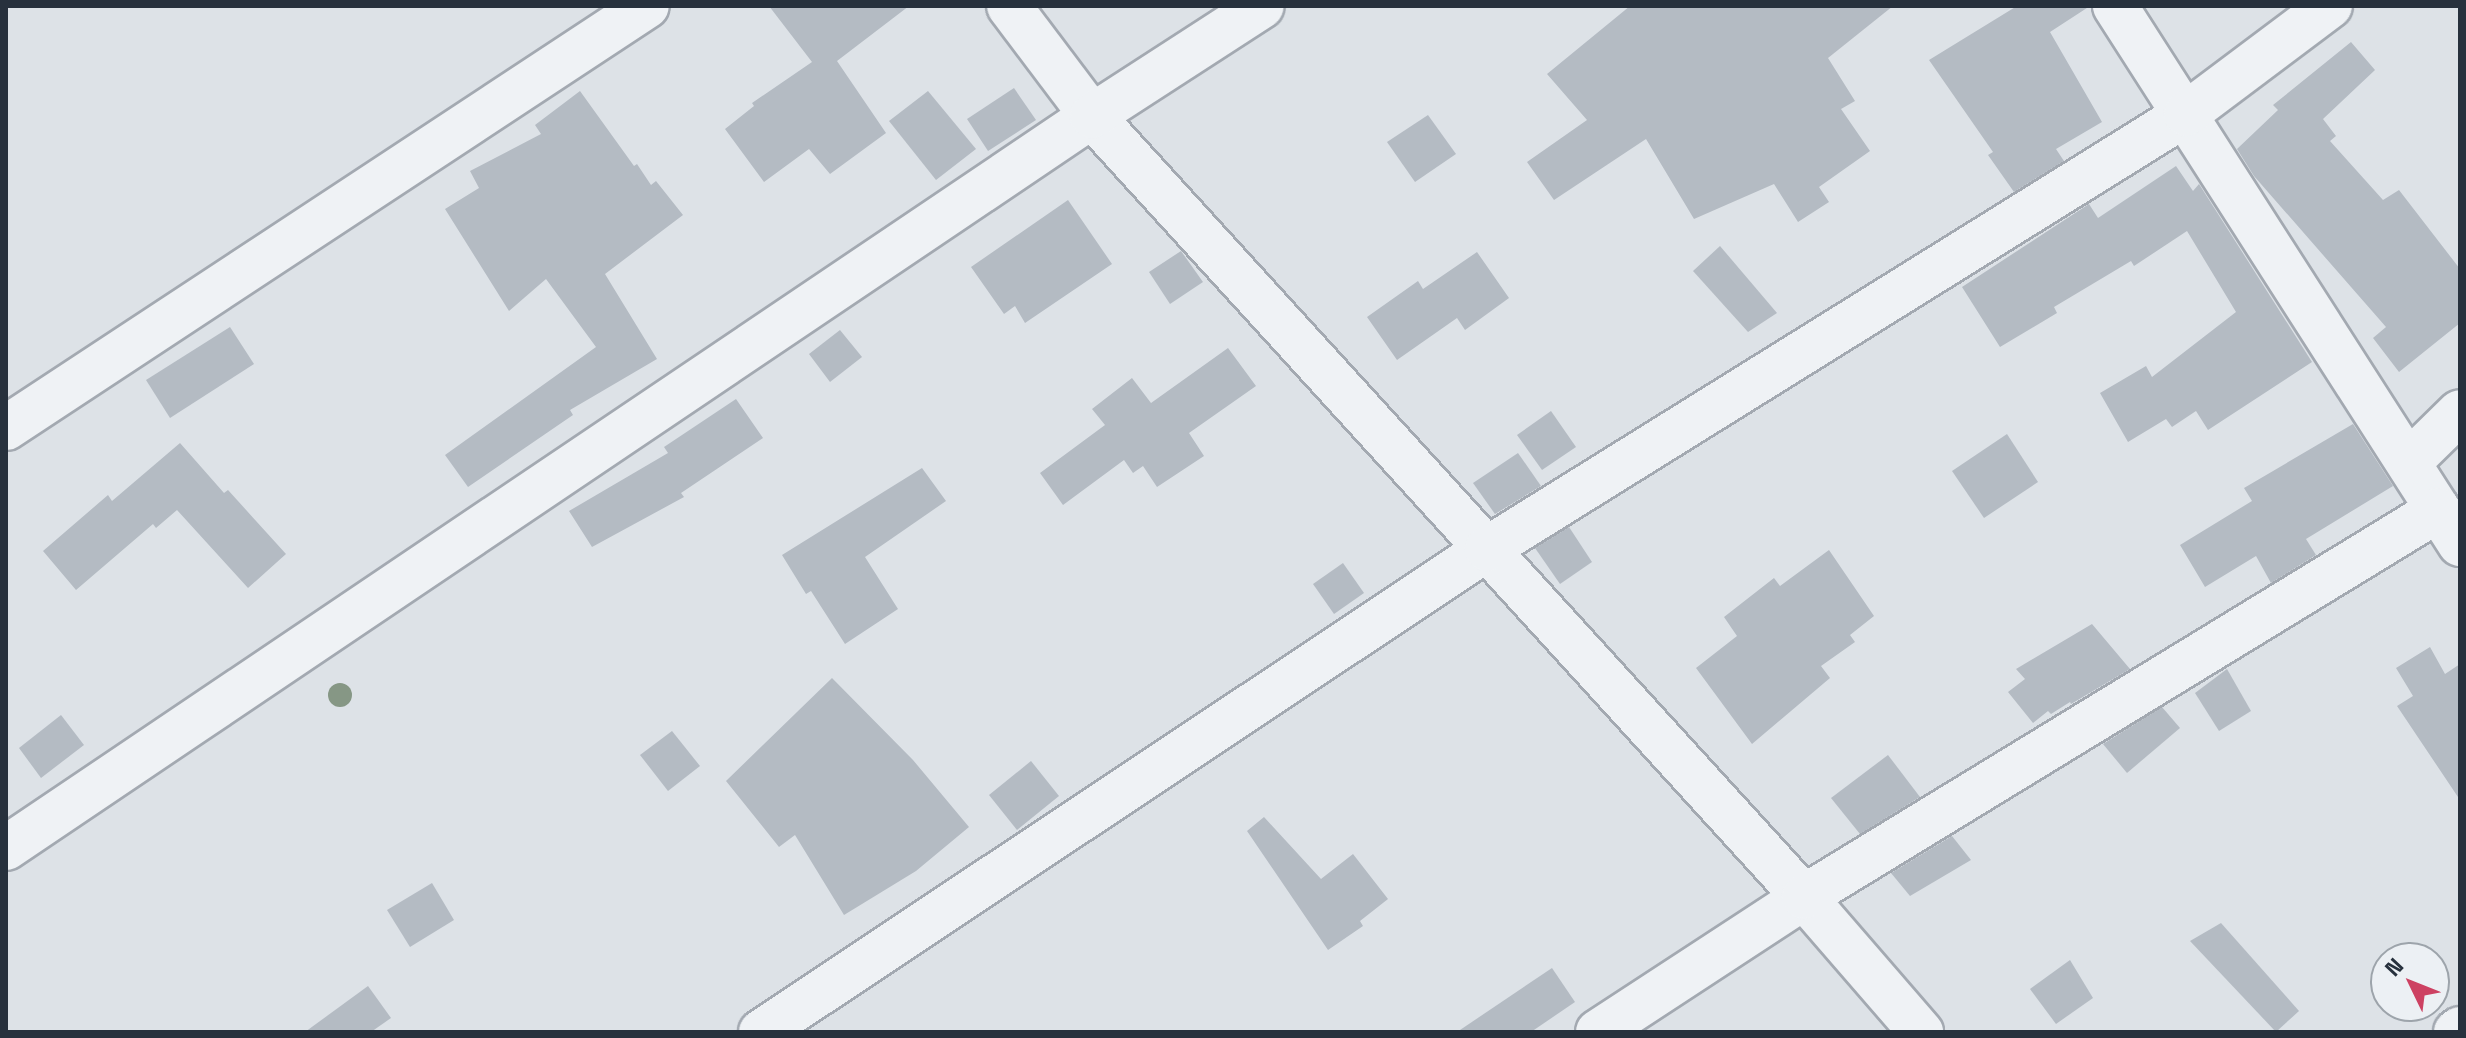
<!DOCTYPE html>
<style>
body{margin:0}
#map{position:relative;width:2466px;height:1038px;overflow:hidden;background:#dde2e7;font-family:"Space Grotesk",sans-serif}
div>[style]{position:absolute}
.building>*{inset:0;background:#b4bbc3}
.roads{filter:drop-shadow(2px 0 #a3a9b1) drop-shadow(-2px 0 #a3a9b1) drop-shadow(0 2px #a3a9b1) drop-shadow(0 -2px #a3a9b1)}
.street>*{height:44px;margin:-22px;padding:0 22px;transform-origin:22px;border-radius:22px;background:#eff2f5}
.trees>*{width:24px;height:24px;margin:-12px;border-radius:50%;background:#869785}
span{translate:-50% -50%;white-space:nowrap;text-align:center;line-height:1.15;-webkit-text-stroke:7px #ecf0f4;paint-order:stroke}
.frame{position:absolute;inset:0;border:8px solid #27313d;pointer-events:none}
.north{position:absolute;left:2370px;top:942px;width:80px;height:80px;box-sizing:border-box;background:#ecf0f4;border:2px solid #9da4ab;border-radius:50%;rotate:313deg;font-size:22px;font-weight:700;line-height:32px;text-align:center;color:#27313d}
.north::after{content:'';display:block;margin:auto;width:28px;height:36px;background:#cd4162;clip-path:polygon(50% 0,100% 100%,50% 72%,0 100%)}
</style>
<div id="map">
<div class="building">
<i style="clip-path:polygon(769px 6px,909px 6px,837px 61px,886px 133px,830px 174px,809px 149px,764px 182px,725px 129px,754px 106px,752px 103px,812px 62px)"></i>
<i style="clip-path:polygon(1630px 6px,1893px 6px,1828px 58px,1855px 101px,1841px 109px,1870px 151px,1819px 187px,1829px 202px,1798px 222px,1774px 184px,1694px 219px,1646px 139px,1554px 200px,1527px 162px,1587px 120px,1547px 74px)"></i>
<i style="clip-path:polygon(2017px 6px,2090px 6px,2050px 32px,2102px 122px,2056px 149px,2064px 161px,2014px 192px,1988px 155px,1993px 152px,1929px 60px)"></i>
<i style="clip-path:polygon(2351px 42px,2375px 70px,2323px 119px,2336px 136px,2330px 141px,2383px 200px,2399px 190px,2460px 269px,2460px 323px,2399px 372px,2373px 338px,2386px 327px,2254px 176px,2237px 149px,2278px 110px,2273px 105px)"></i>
<i style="clip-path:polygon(1014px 88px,1036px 120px,988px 151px,967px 119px)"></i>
<i style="clip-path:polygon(580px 91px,634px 166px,637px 164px,651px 185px,656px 181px,683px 215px,605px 274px,657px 359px,570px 410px,573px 415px,468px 487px,445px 455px,596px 347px,546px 279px,509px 311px,445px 209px,479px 188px,470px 171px,541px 134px,535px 125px)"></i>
<i style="clip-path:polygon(928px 91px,976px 149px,936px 180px,889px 121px)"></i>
<i style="clip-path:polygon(1428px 115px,1456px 154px,1415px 182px,1387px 142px)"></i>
<i style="clip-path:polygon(2176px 166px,2193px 191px,2199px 184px,2312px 362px,2208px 430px,2196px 411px,2172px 427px,2166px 419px,2128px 442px,2100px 393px,2146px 366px,2152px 377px,2236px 312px,2187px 231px,2134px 266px,2131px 261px,2054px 307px,2057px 313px,2000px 347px,1962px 287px,2089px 204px,2098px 218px)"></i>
<i style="clip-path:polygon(1068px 200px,1112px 264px,1025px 323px,1015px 306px,1004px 314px,971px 267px)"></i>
<i style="clip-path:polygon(1720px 246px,1777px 313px,1748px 332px,1693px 271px)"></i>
<i style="clip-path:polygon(1181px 251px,1203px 282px,1170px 304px,1149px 272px)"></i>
<i style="clip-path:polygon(1477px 252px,1509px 298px,1465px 330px,1457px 318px,1397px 360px,1367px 317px,1418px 281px,1423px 289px)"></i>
<i style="clip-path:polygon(230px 327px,254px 364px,170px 418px,146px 380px)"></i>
<i style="clip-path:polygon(840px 330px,862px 357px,830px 382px,809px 354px)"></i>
<i style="clip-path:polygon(1228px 348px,1256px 386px,1189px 433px,1204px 456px,1157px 487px,1143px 466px,1133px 473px,1124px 460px,1063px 505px,1040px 473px,1105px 425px,1092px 409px,1132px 378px,1151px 403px)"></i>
<i style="clip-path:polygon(736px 399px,763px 438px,681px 493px,684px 497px,592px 547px,569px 511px,668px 453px,664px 447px)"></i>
<i style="clip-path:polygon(1551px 411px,1576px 447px,1542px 470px,1517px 435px)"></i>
<i style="clip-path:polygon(2353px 424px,2393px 486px,2306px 539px,2316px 555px,2271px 583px,2256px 556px,2205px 587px,2180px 545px,2252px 501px,2244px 488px)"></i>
<i style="clip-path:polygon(2007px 434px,2038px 482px,1984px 518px,1952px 471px)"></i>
<i style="clip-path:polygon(180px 443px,224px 493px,228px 490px,286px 554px,248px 588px,177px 510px,156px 528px,153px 524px,76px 590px,43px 551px,108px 495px,112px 501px)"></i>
<i style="clip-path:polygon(1518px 453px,1541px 486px,1495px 514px,1473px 483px)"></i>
<i style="clip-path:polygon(922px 468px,946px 501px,865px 557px,898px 609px,845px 644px,811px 591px,806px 594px,782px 555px)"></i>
<i style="clip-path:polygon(1569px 527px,1592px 562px,1560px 584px,1535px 548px)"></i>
<i style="clip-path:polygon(1829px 550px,1874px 616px,1850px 635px,1855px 642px,1821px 666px,1830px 678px,1752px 744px,1696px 668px,1737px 636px,1724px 617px,1774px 578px,1780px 586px)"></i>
<i style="clip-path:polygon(1343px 563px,1364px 593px,1334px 614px,1313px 584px)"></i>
<i style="clip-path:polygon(2092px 624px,2130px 669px,2071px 704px,2070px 702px,2051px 714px,2048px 711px,2033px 723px,2008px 692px,2025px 679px,2016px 669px)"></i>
<i style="clip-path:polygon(2430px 647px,2445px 674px,2460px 664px,2460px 800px,2397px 706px,2413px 696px,2396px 668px)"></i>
<i style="clip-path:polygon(2227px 669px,2251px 711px,2219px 731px,2195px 693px)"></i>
<i style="clip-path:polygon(832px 678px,913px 760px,969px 827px,916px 871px,844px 915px,795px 835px,779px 847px,726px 781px)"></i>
<i style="clip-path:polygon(2162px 707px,2180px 728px,2127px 773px,2103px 744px)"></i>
<i style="clip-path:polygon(61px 715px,84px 745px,41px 778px,19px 748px)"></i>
<i style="clip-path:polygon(672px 731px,700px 766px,668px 791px,640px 755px)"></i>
<i style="clip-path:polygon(1888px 755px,1920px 797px,1860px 834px,1831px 798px)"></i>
<i style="clip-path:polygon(1031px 761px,1059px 796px,1017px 830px,989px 795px)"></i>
<i style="clip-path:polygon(1264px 817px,1321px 879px,1353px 854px,1388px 899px,1360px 921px,1363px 926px,1328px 950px,1247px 831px)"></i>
<i style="clip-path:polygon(1952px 836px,1971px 860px,1910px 896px,1891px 873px)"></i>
<i style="clip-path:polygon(432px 883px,454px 920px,410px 947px,387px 910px)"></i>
<i style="clip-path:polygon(2221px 923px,2299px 1011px,2276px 1032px,2190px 941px)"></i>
<i style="clip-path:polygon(2070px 960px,2093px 998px,2056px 1024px,2030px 989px)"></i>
<i style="clip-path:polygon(1552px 968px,1575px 1002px,1531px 1032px,1457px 1032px)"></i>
<i style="clip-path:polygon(368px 986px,391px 1018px,371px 1032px,305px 1032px)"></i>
</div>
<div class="roads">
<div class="street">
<i style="left:1009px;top:6px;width:138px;rotate:53deg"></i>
<i style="left:1092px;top:116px;width:1057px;rotate:47.65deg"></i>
<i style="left:1804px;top:897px;width:179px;rotate:49.1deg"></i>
<i style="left:2115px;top:6px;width:639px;rotate:57.33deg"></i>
<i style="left:6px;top:428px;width:767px;rotate:-33.36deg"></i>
<i style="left:2409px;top:462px;width:71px;rotate:-44.4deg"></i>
<i style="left:6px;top:848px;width:1310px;rotate:-33.98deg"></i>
<i style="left:1092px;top:116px;width:202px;rotate:-32.9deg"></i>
<i style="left:761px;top:1032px;width:872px;rotate:-33.64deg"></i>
<i style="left:1487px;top:549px;width:823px;rotate:-31.89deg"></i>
<i style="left:2186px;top:114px;width:180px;rotate:-36.9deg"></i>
<i style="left:1598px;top:1032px;width:246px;rotate:-33.2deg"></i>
<i style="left:1804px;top:897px;width:743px;rotate:-31.4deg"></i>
<i style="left:2456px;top:1032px;width:5px;rotate:-37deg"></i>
</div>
</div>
<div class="trees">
<i style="left:340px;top:695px"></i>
</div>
<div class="frame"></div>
<div class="north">N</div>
</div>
